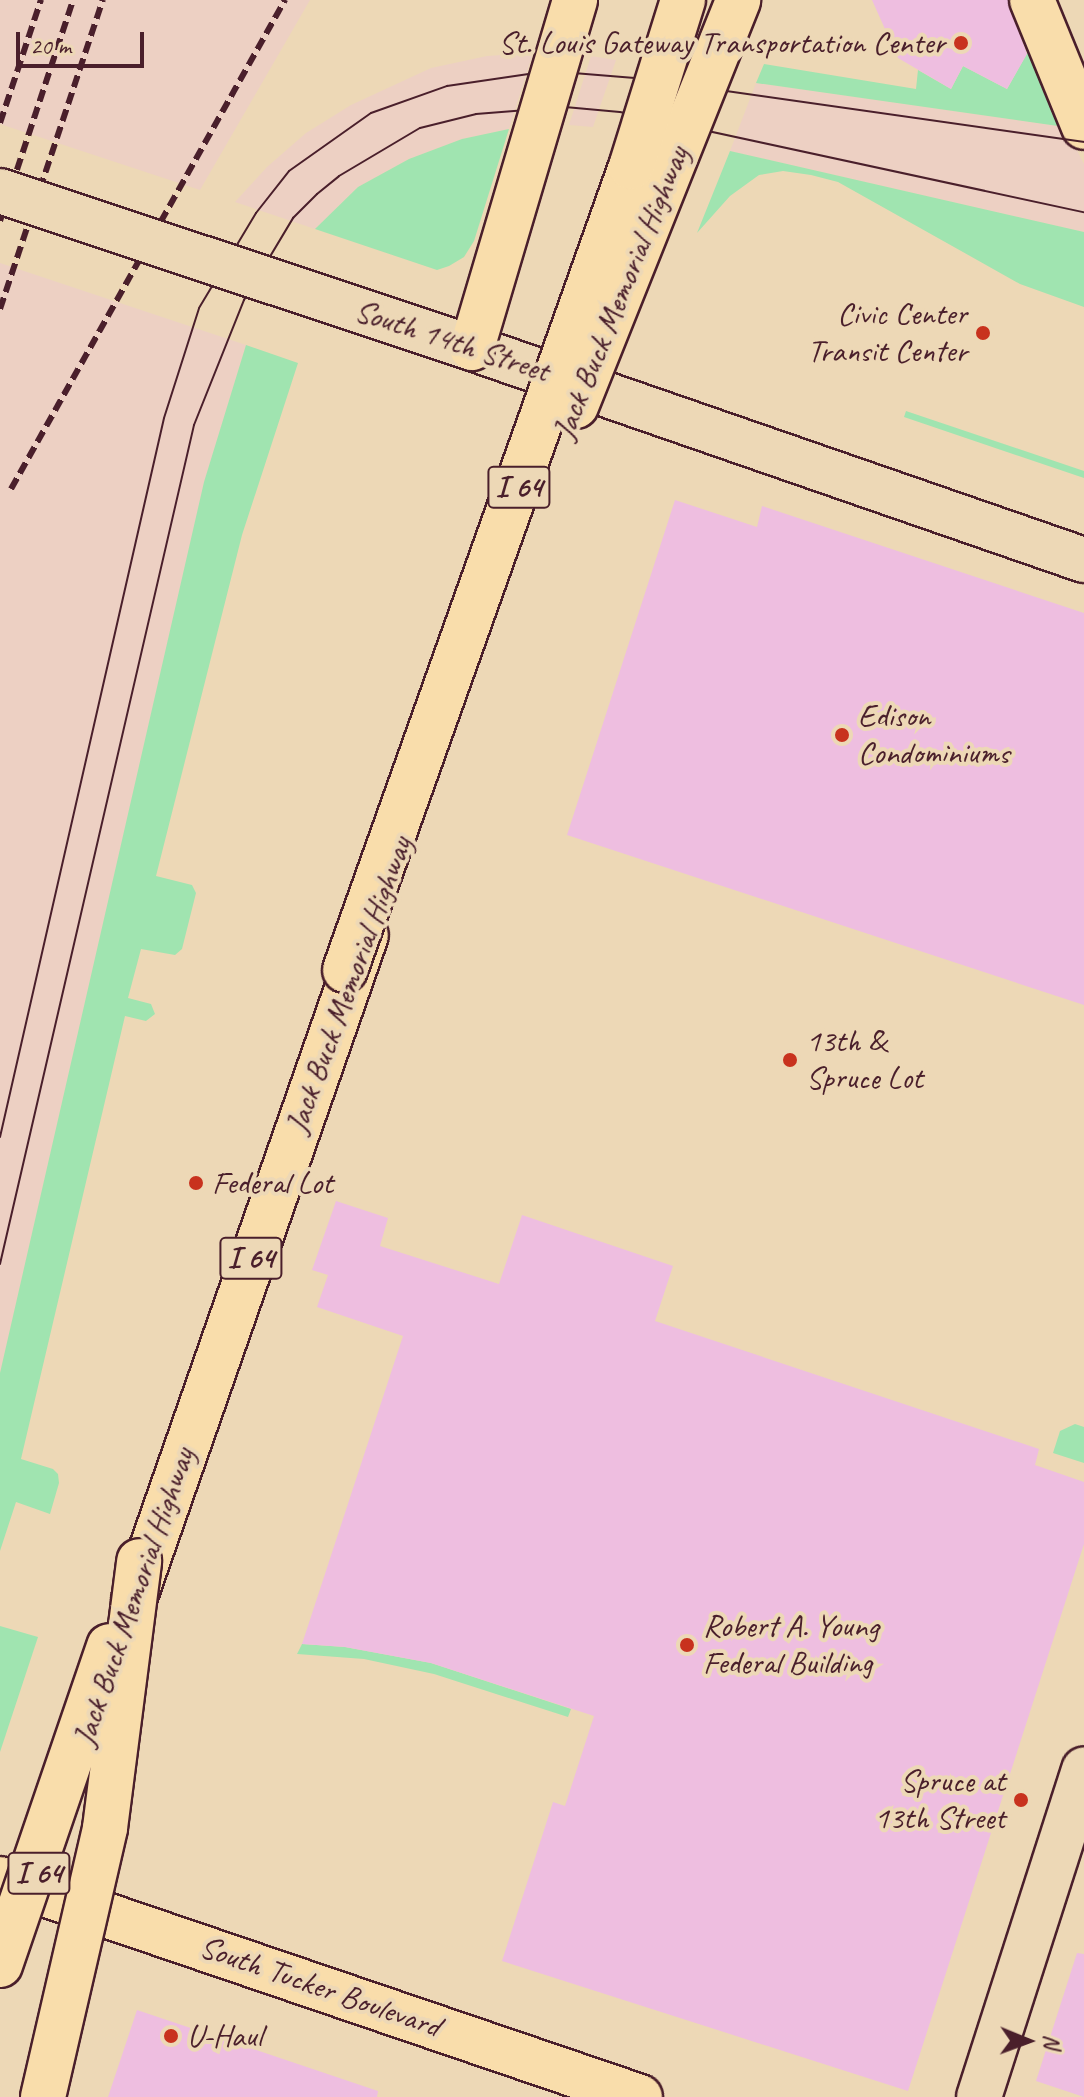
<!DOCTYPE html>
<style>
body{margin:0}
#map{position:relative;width:1084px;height:2097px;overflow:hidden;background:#edd8b6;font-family:Caveat,sans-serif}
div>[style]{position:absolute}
.built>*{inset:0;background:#edd0c3}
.green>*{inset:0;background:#a0e4b0}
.building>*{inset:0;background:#eebee0}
.roads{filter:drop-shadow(2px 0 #4a1f2b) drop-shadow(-2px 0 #4a1f2b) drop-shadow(0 2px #4a1f2b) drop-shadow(0 -2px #4a1f2b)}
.minor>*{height:44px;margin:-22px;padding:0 22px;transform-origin:22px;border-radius:22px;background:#edd8b6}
.secondary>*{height:44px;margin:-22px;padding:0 22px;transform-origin:22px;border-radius:22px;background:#edd8b6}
.primary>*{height:44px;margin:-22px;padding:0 22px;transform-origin:22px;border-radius:22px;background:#f9ddab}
.motorway>*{height:44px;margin:-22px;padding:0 22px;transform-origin:22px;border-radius:22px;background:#f9ddab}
.tram>*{height:2px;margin:-1px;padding:0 1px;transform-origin:1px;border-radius:1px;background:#4a1f2b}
.rail>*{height:6px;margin-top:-3px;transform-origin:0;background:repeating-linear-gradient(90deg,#4a1f2b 0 12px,transparent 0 18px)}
.bridges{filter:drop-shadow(2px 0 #4a1f2b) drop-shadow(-2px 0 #4a1f2b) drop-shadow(0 2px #4a1f2b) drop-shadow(0 -2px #4a1f2b)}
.secondary-bridge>*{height:44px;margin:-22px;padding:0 22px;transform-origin:22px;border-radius:22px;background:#edd8b6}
.motorway-bridge>*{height:44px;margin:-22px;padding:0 22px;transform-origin:22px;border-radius:22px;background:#f9ddab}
.dots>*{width:22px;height:22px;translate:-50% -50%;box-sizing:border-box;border:4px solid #edd8b6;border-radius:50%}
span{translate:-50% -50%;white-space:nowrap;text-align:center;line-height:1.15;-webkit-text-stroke:8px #edd8b6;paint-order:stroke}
.shield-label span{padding:2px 6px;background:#edd8b6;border:2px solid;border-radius:6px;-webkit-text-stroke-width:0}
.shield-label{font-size:30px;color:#4a1f2b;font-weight:700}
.poi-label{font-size:32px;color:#4a1f2b}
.right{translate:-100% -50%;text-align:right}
.left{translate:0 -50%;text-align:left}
.street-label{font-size:32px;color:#4a1f2b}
.north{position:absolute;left:988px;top:2001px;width:80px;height:80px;-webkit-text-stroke:6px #edd8b6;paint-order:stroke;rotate:91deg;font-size:22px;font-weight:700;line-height:32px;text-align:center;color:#4a1f2b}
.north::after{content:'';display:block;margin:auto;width:28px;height:36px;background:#4a1f2b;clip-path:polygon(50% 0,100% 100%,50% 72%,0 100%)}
.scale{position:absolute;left:16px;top:32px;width:128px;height:36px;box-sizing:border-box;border:4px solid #4a1f2b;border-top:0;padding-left:10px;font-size:24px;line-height:28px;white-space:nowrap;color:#4a1f2b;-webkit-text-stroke:6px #edd8b6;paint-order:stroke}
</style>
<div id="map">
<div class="built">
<i style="clip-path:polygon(0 0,310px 0,200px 190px,0 124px)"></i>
<i style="clip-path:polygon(533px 53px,509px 129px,462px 139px,409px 159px,358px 187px,315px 229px,235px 202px,267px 167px,306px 133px,351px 105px,431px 68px,487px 56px)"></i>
<i style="clip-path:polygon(591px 56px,616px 60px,593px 127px,569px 125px)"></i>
<i style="clip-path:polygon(756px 83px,1065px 127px,1084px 164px,1084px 232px,730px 151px)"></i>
<i style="clip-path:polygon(0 263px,246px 345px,204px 483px,0 1373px)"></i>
</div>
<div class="green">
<i style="clip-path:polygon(1030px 48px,1065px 127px,756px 83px,764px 64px,916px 89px,918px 70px,951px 89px,963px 66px,1007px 89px)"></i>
<i style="clip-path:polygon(509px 129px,474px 241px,464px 257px,449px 266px,437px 270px,315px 229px,358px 187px,409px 159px,462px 139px)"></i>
<i style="clip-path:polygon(730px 151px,1084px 232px,1084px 307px,1020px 284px,838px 182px,811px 175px,783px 171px,759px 175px,730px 196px,697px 233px)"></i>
<i style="clip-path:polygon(246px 345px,298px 363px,242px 535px,156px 876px,192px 885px,196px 893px,182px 949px,175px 955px,141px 949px,128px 998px,151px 1004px,155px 1014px,146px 1021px,125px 1016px,21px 1459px,53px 1469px,58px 1474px,59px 1483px,50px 1514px,16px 1502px,0 1551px,0 1373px,204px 482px)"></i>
<i style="clip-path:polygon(906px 411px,1084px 471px,1084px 478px,904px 417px)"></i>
<i style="clip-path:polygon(1075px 1424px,1084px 1427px,1084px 1463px,1053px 1453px,1060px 1431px)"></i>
<i style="clip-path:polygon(0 1626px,38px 1637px,0 1752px)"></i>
<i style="clip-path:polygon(302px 1644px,345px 1647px,431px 1663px,571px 1709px,568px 1717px,434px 1674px,364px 1659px,297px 1654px)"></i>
</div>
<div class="building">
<i style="clip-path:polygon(872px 0,1008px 0,1027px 54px,1007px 89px,963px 66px,951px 89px,898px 58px)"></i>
<i style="clip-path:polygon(675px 500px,757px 527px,762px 506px,1084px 613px,1084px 1005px,567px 835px)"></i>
<i style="clip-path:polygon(336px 1201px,388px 1218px,380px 1246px,499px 1284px,522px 1215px,673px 1266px,655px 1321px,1039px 1449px,1035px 1465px,1084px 1482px,1084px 1544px,908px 2091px,502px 1961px,553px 1802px,565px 1806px,594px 1716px,431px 1663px,345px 1647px,302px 1644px,403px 1336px,317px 1307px,328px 1275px,312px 1270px)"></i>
<i style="clip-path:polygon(1077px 1953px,1084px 1954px,1084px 2097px,1036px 2081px)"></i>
<i style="clip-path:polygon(137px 2010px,378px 2091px,377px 2097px,108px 2097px)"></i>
</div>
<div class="roads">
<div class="minor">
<i style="left:979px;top:2097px;width:344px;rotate:-72.2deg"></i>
</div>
<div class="secondary">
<i style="left:472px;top:348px;width:648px;rotate:19.11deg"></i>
</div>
<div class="primary">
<i style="left:0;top:1879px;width:676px;rotate:18.81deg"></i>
</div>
<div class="motorway">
<i style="left:1032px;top:0;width:137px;rotate:67.7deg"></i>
<i style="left:134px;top:1599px;width:703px;rotate:-70.74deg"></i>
</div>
</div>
<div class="tram">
<i style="left:0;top:1137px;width:737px;rotate:-77.15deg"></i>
<i style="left:164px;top:418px;width:115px;rotate:-72.3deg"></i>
<i style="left:199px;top:308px;width:111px;rotate:-59deg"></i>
<i style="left:256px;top:213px;width:53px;rotate:-51.8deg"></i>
<i style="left:289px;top:171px;width:100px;rotate:-35.3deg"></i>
<i style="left:371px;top:113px;width:81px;rotate:-19.6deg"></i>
<i style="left:447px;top:86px;width:103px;rotate:-8.4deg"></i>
<i style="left:549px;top:71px;width:86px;rotate:4.7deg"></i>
<i style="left:635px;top:78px;width:454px;rotate:8.1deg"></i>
<i style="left:0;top:1264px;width:861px;rotate:-76.98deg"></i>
<i style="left:194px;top:425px;width:135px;rotate:-68.2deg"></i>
<i style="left:244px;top:300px;width:96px;rotate:-59.1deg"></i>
<i style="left:293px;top:218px;width:34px;rotate:-45deg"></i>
<i style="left:317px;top:194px;width:28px;rotate:-39deg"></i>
<i style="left:339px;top:176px;width:94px;rotate:-30.7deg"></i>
<i style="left:420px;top:128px;width:58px;rotate:-14deg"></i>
<i style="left:476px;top:114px;width:89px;rotate:-4.5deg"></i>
<i style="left:565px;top:107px;width:55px;rotate:5.2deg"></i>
<i style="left:620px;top:112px;width:475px;rotate:12.2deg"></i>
</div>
<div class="rail">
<i style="left:0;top:123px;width:130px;rotate:-71.6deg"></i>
<i style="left:0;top:221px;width:233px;rotate:-71.7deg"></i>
<i style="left:0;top:309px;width:326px;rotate:-71.6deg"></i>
<i style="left:11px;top:489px;width:561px;rotate:-60.74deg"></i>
</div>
<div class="bridges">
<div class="secondary-bridge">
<i style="left:0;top:191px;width:497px;rotate:18.4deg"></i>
</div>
<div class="motorway-bridge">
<i style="left:472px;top:348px;width:363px;rotate:-73.5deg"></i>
<i style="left:576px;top:406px;width:437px;rotate:-68.2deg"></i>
<i style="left:345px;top:970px;width:852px;rotate:-70.4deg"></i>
<i style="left:631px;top:167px;width:175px;rotate:-72.7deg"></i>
<i style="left:0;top:1965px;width:337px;rotate:-71.1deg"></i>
<i style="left:43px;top:2097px;width:276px;rotate:-77deg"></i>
<i style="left:105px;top:1828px;width:269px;rotate:-82.7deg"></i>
</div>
</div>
<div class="dots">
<i style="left:961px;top:43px;background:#c8321e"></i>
<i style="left:983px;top:333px;background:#c8321e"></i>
<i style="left:842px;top:735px;background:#c8321e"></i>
<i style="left:790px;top:1060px;background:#c8321e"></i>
<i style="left:196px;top:1183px;background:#c8321e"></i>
<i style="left:687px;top:1645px;background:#c8321e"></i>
<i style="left:1021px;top:1800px;background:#c8321e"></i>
<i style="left:171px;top:2036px;background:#c8321e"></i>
</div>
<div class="shield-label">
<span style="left:519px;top:487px">I 64</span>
<span style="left:251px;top:1258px">I 64</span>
<span style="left:39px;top:1873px">I 64</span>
</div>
<div class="poi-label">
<span class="right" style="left:945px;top:43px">St. Louis Gateway Transportation Center</span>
<span class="right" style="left:967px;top:333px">Civic Center<br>Transit Center</span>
<span class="left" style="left:858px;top:735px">Edison<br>Condominiums</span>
<span class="left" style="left:806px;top:1060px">13th &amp;<br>Spruce Lot</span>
<span class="left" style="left:212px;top:1183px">Federal Lot</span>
<span class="left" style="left:703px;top:1645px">Robert A. Young<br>Federal Building</span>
<span class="right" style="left:1005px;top:1800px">Spruce at<br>13th Street</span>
<span class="left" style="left:187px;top:2036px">U-Haul</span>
</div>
<div class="street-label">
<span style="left:621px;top:293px;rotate:-68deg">Jack Buck Memorial Highway</span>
<span style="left:452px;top:341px;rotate:18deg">South 14th Street</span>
<span style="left:349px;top:985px;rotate:-70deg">Jack Buck Memorial Highway</span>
<span style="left:134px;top:1597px;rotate:-71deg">Jack Buck Memorial Highway</span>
<span style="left:320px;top:1987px;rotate:19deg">South Tucker Boulevard</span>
</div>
<div class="north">N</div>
<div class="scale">20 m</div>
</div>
